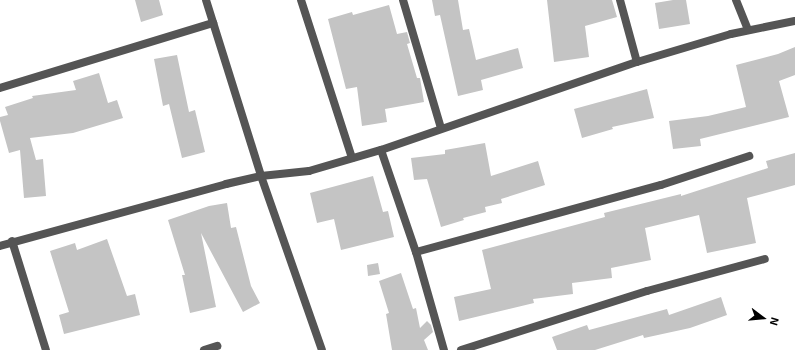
<!DOCTYPE html>
<style>
body{margin:0}
#map{position:relative;width:795px;height:350px;overflow:hidden;background:#fff;font-family:"Exo 2",sans-serif}
div>[style]{position:absolute}
.building>*{inset:0;background:#c4c4c4}
.minor>*{height:8px;margin:-4px;padding:0 4px;transform-origin:4px;border-radius:4px;background:#555}
span{translate:-50% -50%;white-space:nowrap;text-align:center;line-height:1.15;-webkit-text-stroke:3.5px #fff;paint-order:stroke}
.north{position:absolute;left:743px;top:298px;width:40px;height:40px;-webkit-text-stroke:3px #fff;paint-order:stroke;rotate:106deg;font-size:11px;font-weight:700;line-height:16px;text-align:center;color:#000}
.north::after{content:'';display:block;margin:auto;width:14px;height:18px;background:#000;clip-path:polygon(50% 0,100% 100%,50% 72%,0 100%)}
</style>
<div id="map">
<div class="building">
<i style="clip-path:polygon(135px 0,159px 0,163px 15px,141px 22px)"></i>
<i style="clip-path:polygon(432px 0,458px 0,463px 30px,469px 29px,476px 60px,518px 48px,523px 68px,481px 80px,483px 90px,458px 96px,440px 15px,435px 16px)"></i>
<i style="clip-path:polygon(547px 0,612px 0,617px 17px,585px 26px,589px 57px,554px 62px)"></i>
<i style="clip-path:polygon(673px 0,686px 0,690px 24px,659px 29px,655px 3px)"></i>
<i style="clip-path:polygon(389px 5px,397px 34px,407px 32px,410px 43px,407px 44px,417px 78px,420px 78px,424px 102px,385px 109px,387px 122px,362px 126px,357px 87px,346px 89px,328px 19px,352px 12px,353px 15px)"></i>
<i style="clip-path:polygon(795px 47px,795px 75px,779px 81px,789px 117px,700px 139px,701px 146px,673px 149px,669px 121px,708px 116px,746px 107px,736px 65px,778px 54px)"></i>
<i style="clip-path:polygon(177px 55px,189px 112px,195px 110px,205px 152px,182px 158px,169px 104px,163px 106px,154px 59px)"></i>
<i style="clip-path:polygon(99px 73px,108px 103px,117px 100px,123px 118px,73px 133px,30px 138px,36px 160px,43px 159px,46px 196px,24px 198px,20px 150px,9px 153px,0 121px,0 117px,8px 115px,5px 107px,33px 98px,32px 96px,76px 90px,73px 81px)"></i>
<i style="clip-path:polygon(647px 89px,654px 118px,612px 127px,613px 129px,582px 138px,574px 109px)"></i>
<i style="clip-path:polygon(485px 143px,491px 176px,538px 161px,545px 185px,501px 199px,502px 203px,485px 207px,486px 212px,463px 218px,464px 220px,441px 227px,427px 179px,414px 180px,411px 158px,445px 154px,445px 150px)"></i>
<i style="clip-path:polygon(795px 153px,795px 185px,747px 198px,756px 243px,707px 253px,699px 215px,645px 228px,651px 260px,611px 268px,612px 278px,572px 283px,573px 294px,533px 299px,534px 303px,459px 321px,454px 297px,491px 289px,482px 250px,605px 217px,604px 213px,681px 194px,681px 196px,768px 168px,766px 161px)"></i>
<i style="clip-path:polygon(373px 176px,383px 212px,388px 211px,394px 237px,341px 250px,334px 219px,317px 223px,310px 193px)"></i>
<i style="clip-path:polygon(227px 203px,231px 228px,236px 227px,251px 286px,260px 303px,243px 312px,201px 233px,216px 307px,190px 313px,182px 275px,185px 275px,168px 220px,209px 206px)"></i>
<i style="clip-path:polygon(107px 239px,127px 296px,135px 294px,140px 315px,64px 334px,59px 315px,69px 312px,50px 251px,75px 243px,77px 250px)"></i>
<i style="clip-path:polygon(378px 263px,380px 274px,368px 276px,367px 265px)"></i>
<i style="clip-path:polygon(401px 273px,413px 309px,416px 308px,420px 328px,427px 321px,431px 325px,433px 332px,424px 340px,428px 350px,392px 350px,386px 314px,389px 313px,379px 281px)"></i>
<i style="clip-path:polygon(721px 297px,727px 315px,690px 328px,644px 338px,643px 335px,595px 350px,557px 350px,552px 337px,587px 325px,589px 330px,667px 309px,669px 315px)"></i>
</div>
<div class="minor">
<i style="left:206px;top:0;width:184px;rotate:72.6deg"></i>
<i style="left:261px;top:176px;width:184px;rotate:70.7deg"></i>
<i style="left:301px;top:0;width:166px;rotate:72.1deg"></i>
<i style="left:403px;top:0;width:134px;rotate:73.5deg"></i>
<i style="left:620px;top:0;width:64px;rotate:74.7deg"></i>
<i style="left:736px;top:0;width:32px;rotate:68deg"></i>
<i style="left:0;top:88px;width:223px;rotate:-17deg"></i>
<i style="left:381px;top:150px;width:271px;rotate:-19deg"></i>
<i style="left:637px;top:62px;width:98px;rotate:-16.6deg"></i>
<i style="left:731px;top:34px;width:65px;rotate:-11.5deg"></i>
<i style="left:12px;top:241px;width:114px;rotate:72.7deg"></i>
<i style="left:0;top:246px;width:234px;rotate:-15.3deg"></i>
<i style="left:226px;top:184px;width:36px;rotate:-13deg"></i>
<i style="left:261px;top:176px;width:48px;rotate:-5.9deg"></i>
<i style="left:309px;top:171px;width:75px;rotate:-16.3deg"></i>
<i style="left:381px;top:150px;width:108px;rotate:71.1deg"></i>
<i style="left:416px;top:252px;width:102px;rotate:74.1deg"></i>
<i style="left:416px;top:252px;width:254px;rotate:-15.3deg"></i>
<i style="left:661px;top:185px;width:93px;rotate:-18.2deg"></i>
<i style="left:204px;top:350px;width:14px;rotate:-17deg"></i>
<i style="left:461px;top:350px;width:195px;rotate:-17.6deg"></i>
<i style="left:647px;top:291px;width:122px;rotate:-15.2deg"></i>
</div>
<div class="north">N</div>
</div>
